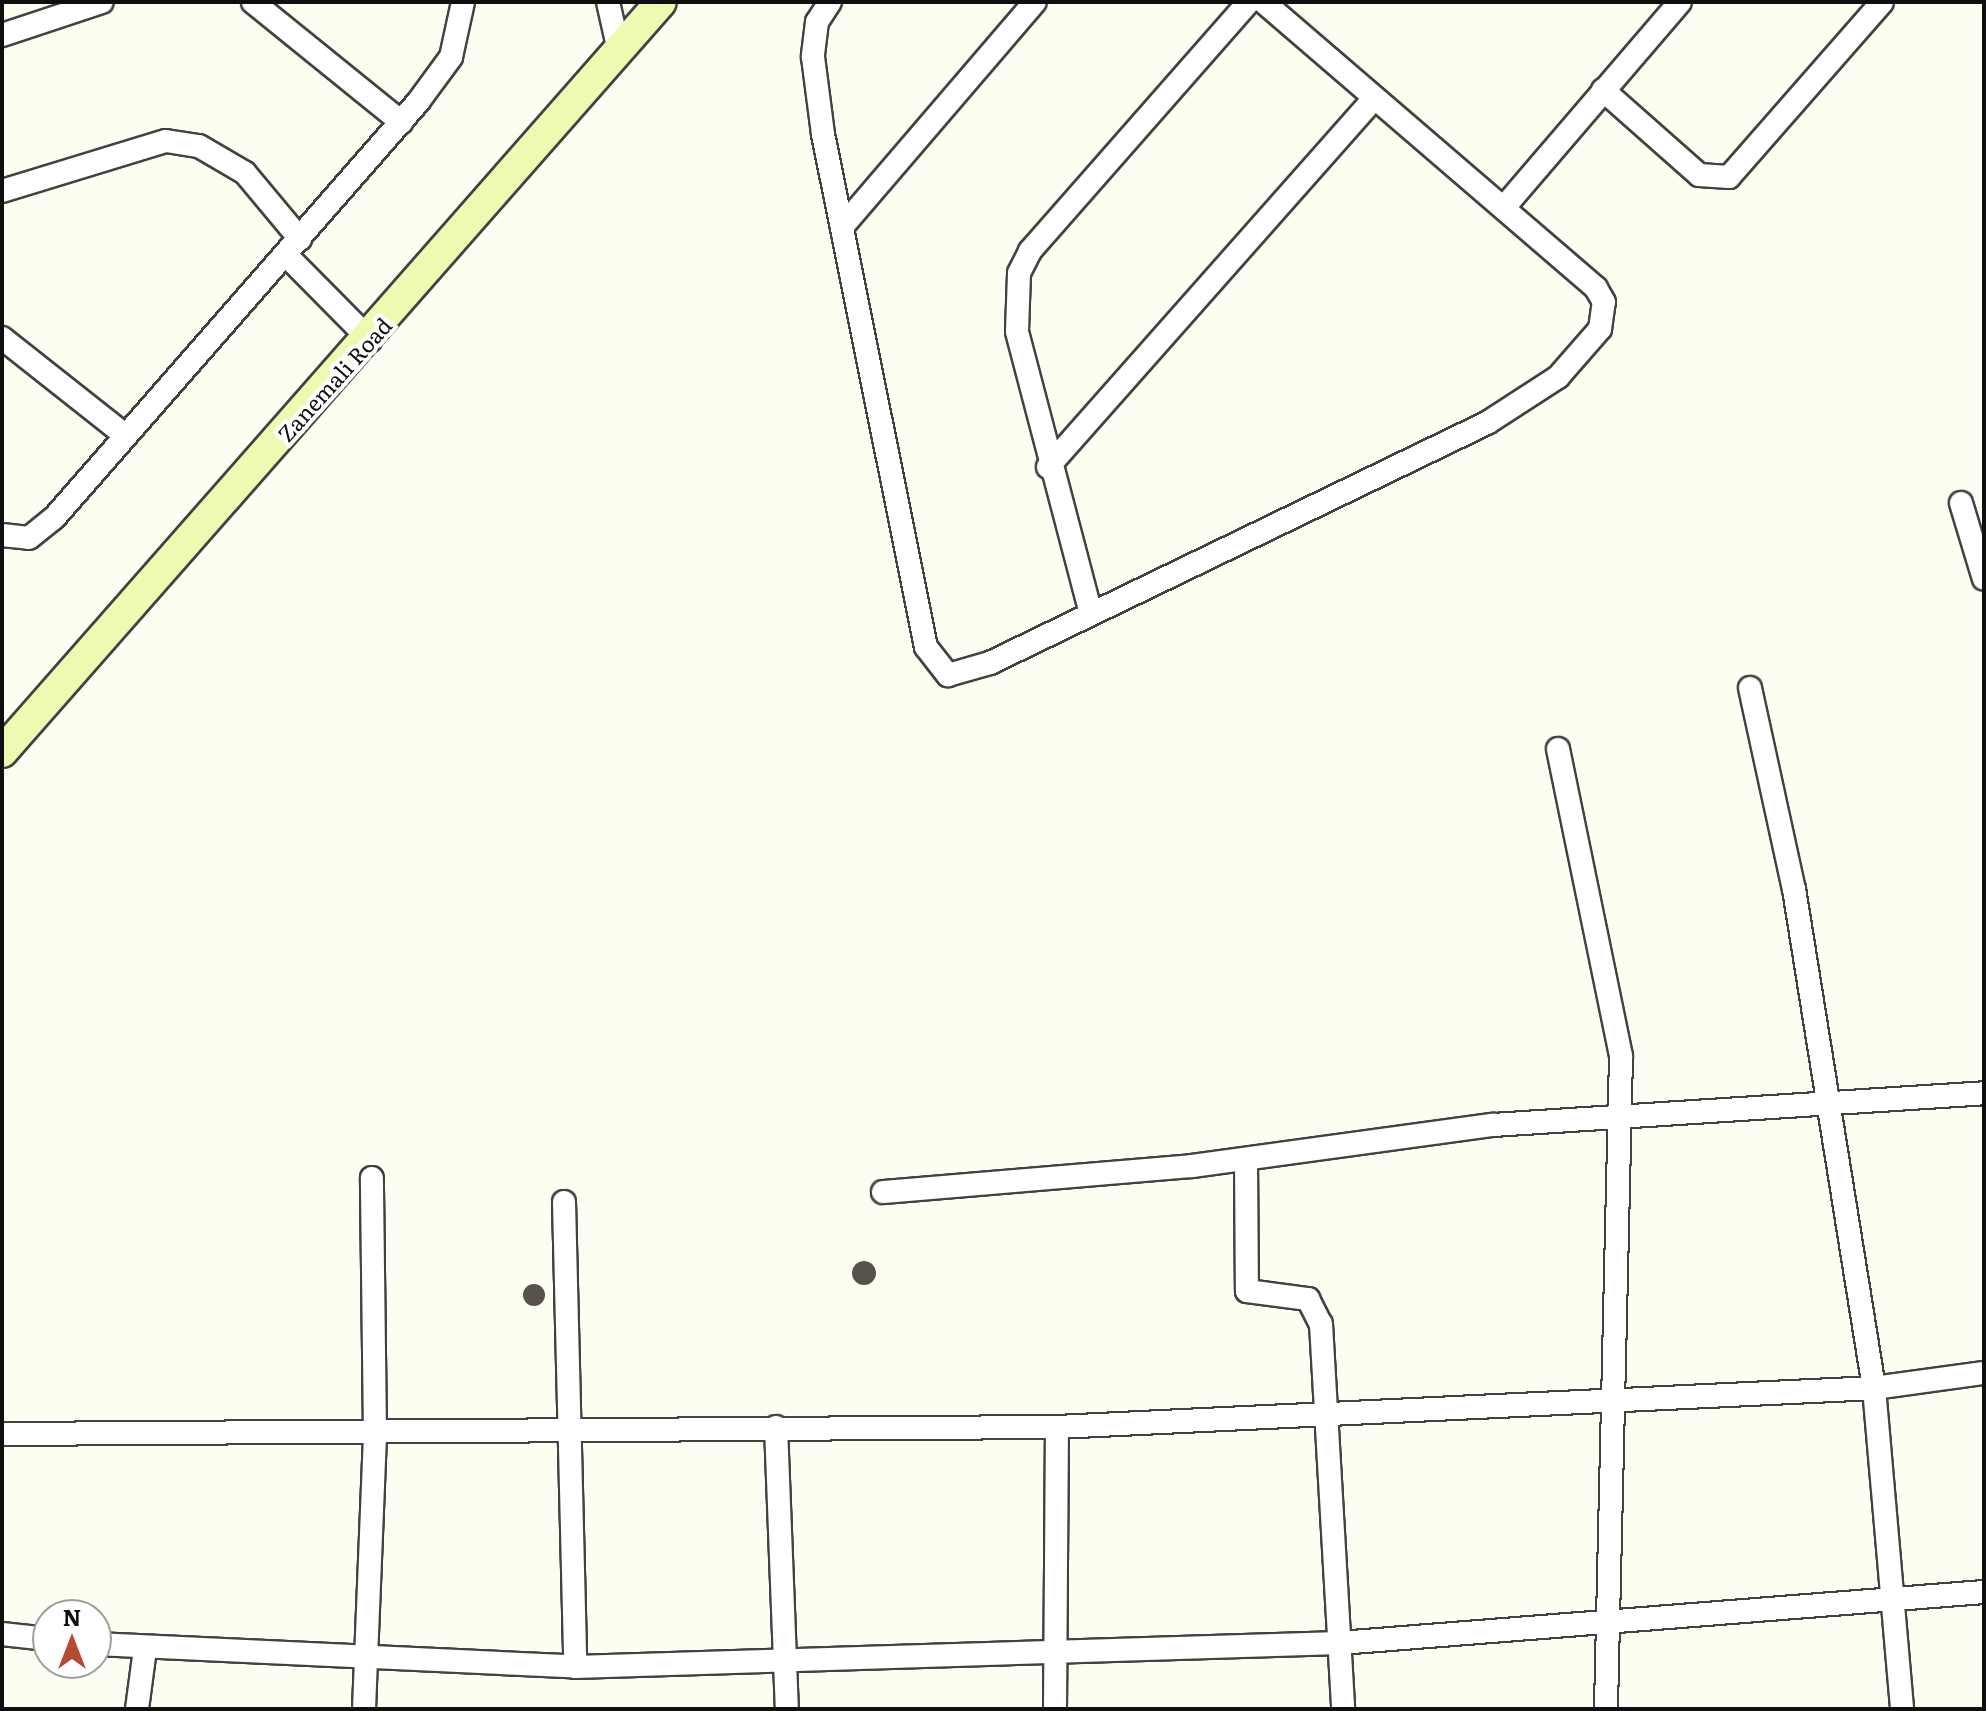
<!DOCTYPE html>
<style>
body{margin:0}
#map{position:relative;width:1986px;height:1711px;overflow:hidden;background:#fdfef2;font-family:Literata,serif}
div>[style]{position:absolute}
.building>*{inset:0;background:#57534c}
.round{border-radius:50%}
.roads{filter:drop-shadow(2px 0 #424242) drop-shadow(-2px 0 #424242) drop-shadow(0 2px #424242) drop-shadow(0 -2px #424242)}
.street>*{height:22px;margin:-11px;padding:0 11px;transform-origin:11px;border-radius:11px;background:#fff}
.secondary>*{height:30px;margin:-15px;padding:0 15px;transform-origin:15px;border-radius:15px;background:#f0f9b2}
span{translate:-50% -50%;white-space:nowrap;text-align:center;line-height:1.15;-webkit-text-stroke:8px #fff;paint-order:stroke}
.street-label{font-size:22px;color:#0f0f0f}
.frame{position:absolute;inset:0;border:4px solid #0f0f0f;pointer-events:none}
.north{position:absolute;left:32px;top:1599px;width:80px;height:80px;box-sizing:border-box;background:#fff;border:2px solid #9f9f9f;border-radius:50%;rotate:0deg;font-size:22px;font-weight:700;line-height:32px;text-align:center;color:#0f0f0f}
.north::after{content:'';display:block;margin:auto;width:28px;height:36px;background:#b54a30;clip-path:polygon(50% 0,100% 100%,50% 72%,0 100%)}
</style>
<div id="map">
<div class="building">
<i class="round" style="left:852px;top:1261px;width:24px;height:24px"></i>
<i class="round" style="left:523px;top:1284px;width:22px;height:22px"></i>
</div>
<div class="roads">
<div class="street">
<i style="left:253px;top:2px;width:191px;rotate:39deg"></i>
<i style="left:608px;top:2px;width:50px;rotate:77.3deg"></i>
<i style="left:830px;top:2px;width:24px;rotate:123deg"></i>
<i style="left:817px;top:22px;width:35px;rotate:97deg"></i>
<i style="left:813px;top:57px;width:78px;rotate:82.6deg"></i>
<i style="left:823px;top:134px;width:523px;rotate:78.65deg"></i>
<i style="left:926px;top:647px;width:36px;rotate:52deg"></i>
<i style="left:948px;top:675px;width:44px;rotate:-15.9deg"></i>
<i style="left:990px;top:663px;width:552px;rotate:-25.78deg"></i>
<i style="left:1487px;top:423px;width:85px;rotate:-32.9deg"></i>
<i style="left:1558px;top:377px;width:64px;rotate:-48.8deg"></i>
<i style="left:1600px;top:329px;width:27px;rotate:-82deg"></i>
<i style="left:1604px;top:302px;width:16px;rotate:-120deg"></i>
<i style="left:1596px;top:288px;width:438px;rotate:-139.3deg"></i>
<i style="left:2px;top:35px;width:105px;rotate:-18.3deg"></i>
<i style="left:1603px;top:90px;width:128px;rotate:41.5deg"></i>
<i style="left:1699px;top:175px;width:30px;rotate:4deg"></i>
<i style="left:1729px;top:177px;width:232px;rotate:-48.8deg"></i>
<i style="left:2px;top:191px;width:171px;rotate:-17deg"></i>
<i style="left:166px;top:141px;width:33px;rotate:9deg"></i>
<i style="left:199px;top:146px;width:53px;rotate:30.4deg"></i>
<i style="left:245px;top:173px;width:86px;rotate:50.2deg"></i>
<i style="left:1506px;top:205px;width:267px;rotate:-49.4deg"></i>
<i style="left:842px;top:227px;width:296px;rotate:-49.4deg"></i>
<i style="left:286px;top:255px;width:120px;rotate:45.3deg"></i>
<i style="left:2px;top:338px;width:157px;rotate:38.3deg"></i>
<i style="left:1048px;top:467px;width:490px;rotate:-48.5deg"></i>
<i style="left:1961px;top:503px;width:79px;rotate:73.2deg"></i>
<i style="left:2px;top:535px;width:27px;rotate:6deg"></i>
<i style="left:29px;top:538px;width:32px;rotate:-39deg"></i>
<i style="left:54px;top:518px;width:553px;rotate:-48.81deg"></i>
<i style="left:418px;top:102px;width:56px;rotate:-53.7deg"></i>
<i style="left:451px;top:57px;width:56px;rotate:-77.7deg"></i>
<i style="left:1090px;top:610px;width:288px;rotate:-104.7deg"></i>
<i style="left:1017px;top:331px;width:58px;rotate:-88deg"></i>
<i style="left:1019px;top:273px;width:25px;rotate:-63deg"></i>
<i style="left:1030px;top:251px;width:332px;rotate:-48.7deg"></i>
<i style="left:1750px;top:688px;width:206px;rotate:77.7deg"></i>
<i style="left:1794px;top:889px;width:505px;rotate:80.89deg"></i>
<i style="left:1874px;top:1388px;width:322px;rotate:85deg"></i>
<i style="left:1558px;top:749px;width:313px;rotate:78.4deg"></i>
<i style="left:1621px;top:1056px;width:653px;rotate:91.32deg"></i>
<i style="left:1246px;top:1159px;width:132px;rotate:89.6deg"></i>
<i style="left:1247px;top:1291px;width:62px;rotate:7.5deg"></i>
<i style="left:1308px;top:1299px;width:28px;rotate:63deg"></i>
<i style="left:1321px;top:1324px;width:386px;rotate:86.7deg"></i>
<i style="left:883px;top:1192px;width:310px;rotate:-4.8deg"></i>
<i style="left:1192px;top:1166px;width:304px;rotate:-7.8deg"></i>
<i style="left:1493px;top:1125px;width:492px;rotate:-3.7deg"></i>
<i style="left:564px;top:1202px;width:465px;rotate:88.6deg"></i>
<i style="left:776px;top:1427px;width:282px;rotate:87.8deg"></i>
<i style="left:2px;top:1434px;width:1055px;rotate:-0.38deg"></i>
<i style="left:1057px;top:1427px;width:818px;rotate:-2.73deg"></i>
<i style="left:1874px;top:1388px;width:111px;rotate:-7.8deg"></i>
<i style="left:2px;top:1634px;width:46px;rotate:6.2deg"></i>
<i style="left:96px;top:1644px;width:480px;rotate:2.7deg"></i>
<i style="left:575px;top:1667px;width:765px;rotate:-1.8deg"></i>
<i style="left:1340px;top:1643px;width:646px;rotate:-4.53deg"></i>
<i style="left:137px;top:1709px;width:61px;rotate:-82.4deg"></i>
<i style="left:364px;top:1709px;width:275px;rotate:-87.7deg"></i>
<i style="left:375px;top:1434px;width:256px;rotate:-90.7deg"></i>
<i style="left:1055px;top:1709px;width:282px;rotate:-89.6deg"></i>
</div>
<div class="secondary">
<i style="left:2px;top:752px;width:998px;rotate:-48.7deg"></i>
</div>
</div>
<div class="street-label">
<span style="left:334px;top:379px;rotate:-48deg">Zanemali Road</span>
</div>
<div class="frame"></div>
<div class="north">N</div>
</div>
